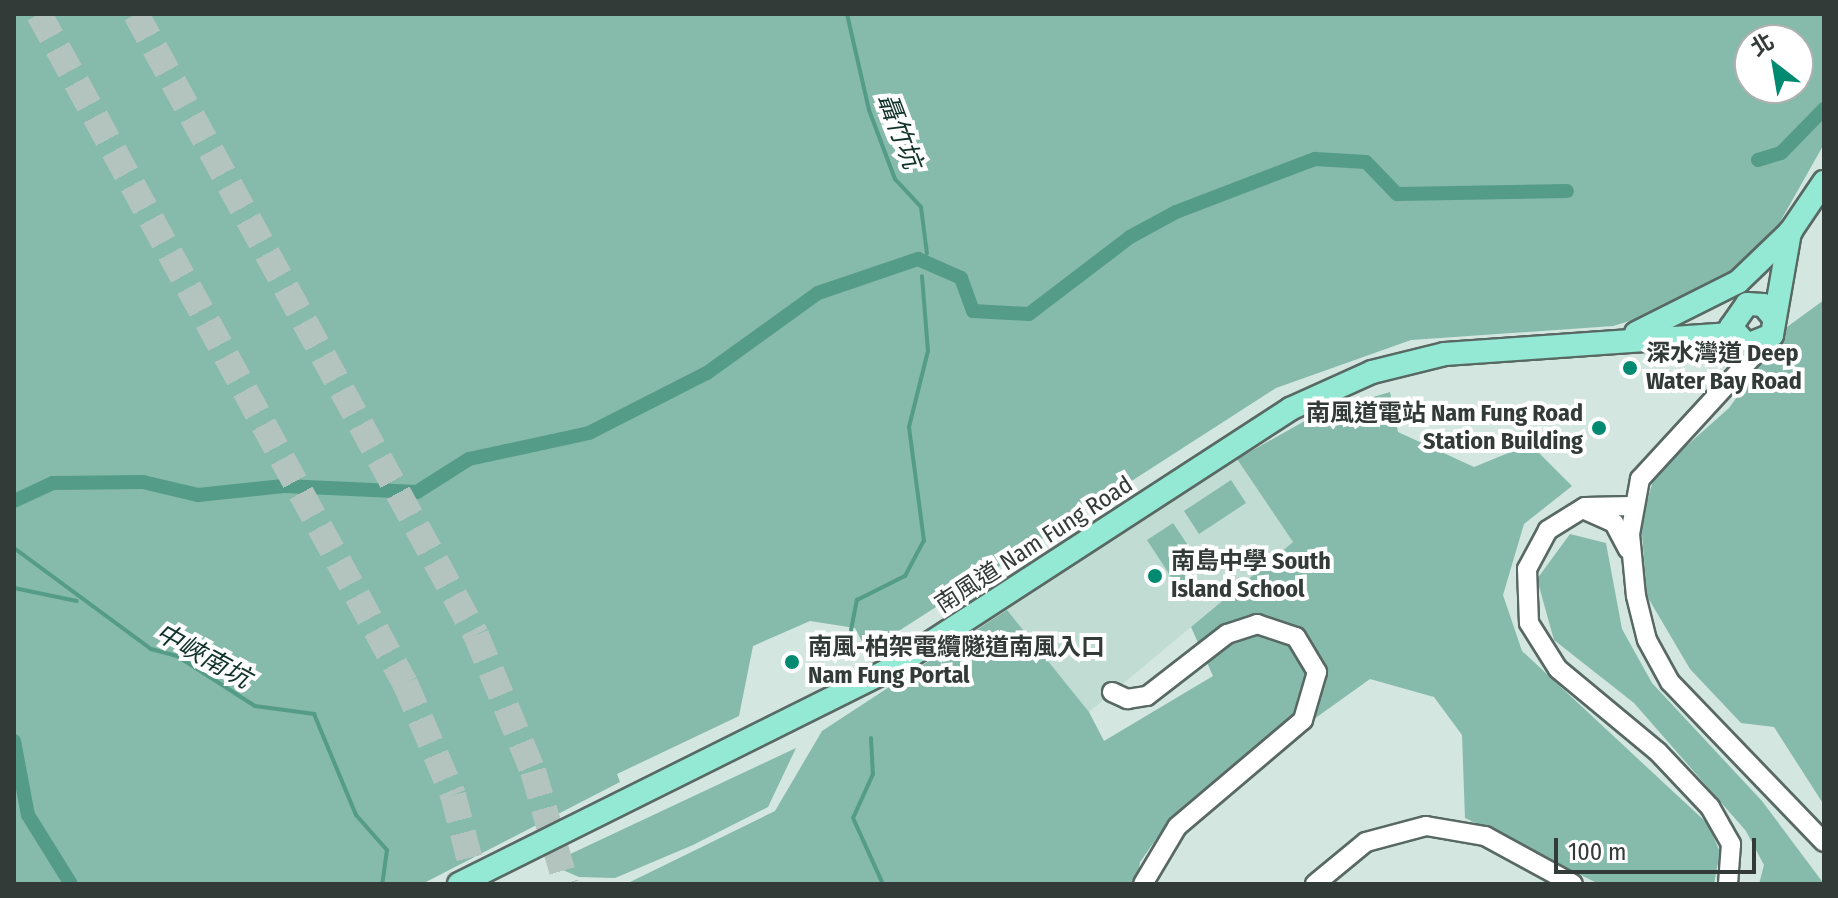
<!DOCTYPE html>
<meta charset="utf-8">
<style>
body{margin:0}
#map{position:relative;width:1838px;height:898px;overflow:hidden;background:#d3e6df;font-family:"Fira Sans Condensed","Noto Sans TC",sans-serif}
div>[style]{position:absolute}
.built>*{inset:0;background:#c0dcd3}
.green>*{inset:0;background:#86baaa}
.stream>*{height:4px;margin:-2px;padding:0 2px;transform-origin:2px;border-radius:2px;background:#559c88}
.canal>*{height:14px;margin:-7px;padding:0 7px;transform-origin:7px;border-radius:7px;background:#559c88}
.highway-tunnel>*{height:26px;margin-top:-13px;transform-origin:0;background:repeating-linear-gradient(90deg,#b3c4be 0 26px,transparent 0 39px)}
.roads{filter:drop-shadow(2px 0 #586964) drop-shadow(-2px 0 #586964) drop-shadow(0 2px #586964) drop-shadow(0 -2px #586964)}
.minor>*{height:18px;margin:-9px;padding:0 9px;transform-origin:9px;border-radius:9px;background:#fff}
.major>*{height:22px;margin:-11px;padding:0 11px;transform-origin:11px;border-radius:11px;background:#94e9d4}
.dots>*{width:22px;height:22px;translate:-50% -50%;box-sizing:border-box;border:4px solid #fff;border-radius:50%}
span{translate:-50% -50%;white-space:nowrap;text-align:center;line-height:1.15;-webkit-text-stroke:8px #fff;paint-order:stroke}
.poi-label{font-size:24px;color:#333b38;font-weight:700}
.left{translate:0 -50%;text-align:left}
.right{translate:-100% -50%;text-align:right}
.street-label{font-size:24px;color:#333b38}
.water-label{font-size:26px;color:#10332a;font-style:italic}
.frame{position:absolute;inset:0;border:16px solid #333b38;pointer-events:none}
.north{position:absolute;left:1734px;top:24px;width:80px;height:80px;box-sizing:border-box;background:#fff;border:2px solid #adb1af;border-radius:50%;rotate:329deg;font-size:22px;font-weight:700;line-height:32px;text-align:center;color:#333b38}
.north::after{content:'';display:block;margin:auto;width:28px;height:36px;background:#008a71;clip-path:polygon(50% 0,100% 100%,50% 72%,0 100%)}
.scale{position:absolute;left:1554px;top:838px;width:202px;height:36px;box-sizing:border-box;border:4px solid #333b38;border-top:0;padding-left:10px;font-size:24px;line-height:28px;white-space:nowrap;color:#333b38;-webkit-text-stroke:6px #fff;paint-order:stroke}
</style>
<div id="map">
<div class="built">
<i style="clip-path:polygon(1237px 459px,1293px 542px,1089px 712px,1007px 610px)"></i>
</div>
<div class="green">
<i style="clip-path:polygon(evenodd,14px 14px,1824px 14px,1824px 144px,1763px 252px,1695px 301px,1613px 326px,1411px 340px,1276px 388px,894px 634px,871px 659px,855px 628px,810px 621px,753px 646px,739px 716px,617px 774px,620px 782px,422px 884px,14px 884px,14px 14px,1750px 40px,1798px 40px,1798px 88px,1750px 88px,1750px 40px)"></i>
<i style="clip-path:polygon(1824px 300px,1824px 805px,1774px 727px,1741px 723px,1690px 669px,1647px 596px,1641px 522px,1655px 474px,1729px 408px,1787px 327px)"></i>
<i style="clip-path:polygon(1390px 392px,1398px 432px,1474px 467px,1530px 444px,1572px 486px,1524px 524px,1503px 595px,1522px 651px,1708px 824px,1720px 852px,1714px 884px,1599px 884px,1465px 818px,1462px 735px,1434px 697px,1370px 679px,1166px 825px,1140px 862px,1136px 884px,626px 884px,775px 811px,822px 731px,1007px 610px,1089px 712px,1104px 741px,1213px 676px,1191px 627px,1293px 542px,1237px 459px,1319px 413px)"></i>
<i style="clip-path:polygon(1231px 480px,1246px 503px,1199px 534px,1184px 511px)"></i>
<i style="clip-path:polygon(1173px 523px,1203px 568px,1177px 586px,1147px 540px)"></i>
<i style="clip-path:polygon(1570px 534px,1606px 543px,1622px 629px,1652px 683px,1762px 801px,1824px 884px,1759px 884px,1764px 865px,1746px 831px,1634px 703px,1554px 640px,1537px 579px)"></i>
<i style="clip-path:polygon(796px 748px,768px 807px,693px 845px,615px 878px,579px 877px,549px 864px)"></i>
</div>
<div class="stream">
<i style="left:847px;top:14px;width:98px;rotate:77.1deg"></i>
<i style="left:869px;top:110px;width:74px;rotate:69.4deg"></i>
<i style="left:895px;top:179px;width:38px;rotate:47deg"></i>
<i style="left:921px;top:207px;width:47px;rotate:82.7deg"></i>
<i style="left:14px;top:548px;width:170px;rotate:36.4deg"></i>
<i style="left:151px;top:649px;width:27px;rotate:15deg"></i>
<i style="left:177px;top:656px;width:93px;rotate:32.7deg"></i>
<i style="left:255px;top:706px;width:60px;rotate:7.7deg"></i>
<i style="left:314px;top:714px;width:109px;rotate:67.4deg"></i>
<i style="left:356px;top:815px;width:47px;rotate:48.5deg"></i>
<i style="left:387px;top:850px;width:34px;rotate:98deg"></i>
<i style="left:14px;top:588px;width:64px;rotate:11.7deg"></i>
<i style="left:851px;top:630px;width:31px;rotate:-79deg"></i>
<i style="left:857px;top:600px;width:54px;rotate:-26.6deg"></i>
<i style="left:905px;top:576px;width:40px;rotate:-62deg"></i>
<i style="left:924px;top:541px;width:115px;rotate:-97.5deg"></i>
<i style="left:909px;top:427px;width:78px;rotate:-76deg"></i>
<i style="left:928px;top:351px;width:75px;rotate:-94.6deg"></i>
<i style="left:871px;top:738px;width:36px;rotate:87deg"></i>
<i style="left:873px;top:774px;width:48px;rotate:114.4deg"></i>
<i style="left:853px;top:818px;width:72px;rotate:65.6deg"></i>
</div>
<div class="canal">
<i style="left:1758px;top:160px;width:24px;rotate:-17deg"></i>
<i style="left:1781px;top:153px;width:62px;rotate:-45.7deg"></i>
<i style="left:14px;top:501px;width:43px;rotate:-24.8deg"></i>
<i style="left:53px;top:483px;width:90px;rotate:-0.6deg"></i>
<i style="left:143px;top:482px;width:57px;rotate:13.3deg"></i>
<i style="left:198px;top:495px;width:86px;rotate:-6deg"></i>
<i style="left:284px;top:486px;width:133px;rotate:2.6deg"></i>
<i style="left:417px;top:492px;width:62px;rotate:-32.4deg"></i>
<i style="left:469px;top:459px;width:123px;rotate:-12.2deg"></i>
<i style="left:589px;top:433px;width:132px;rotate:-27deg"></i>
<i style="left:707px;top:373px;width:137px;rotate:-35.8deg"></i>
<i style="left:818px;top:293px;width:106px;rotate:-18.8deg"></i>
<i style="left:918px;top:259px;width:47px;rotate:23.8deg"></i>
<i style="left:961px;top:278px;width:35px;rotate:70deg"></i>
<i style="left:973px;top:311px;width:56px;rotate:3.1deg"></i>
<i style="left:1029px;top:314px;width:127px;rotate:-37.3deg"></i>
<i style="left:1130px;top:237px;width:52px;rotate:-28.5deg"></i>
<i style="left:1176px;top:212px;width:149px;rotate:-20.9deg"></i>
<i style="left:1315px;top:159px;width:51px;rotate:3.4deg"></i>
<i style="left:1366px;top:162px;width:45px;rotate:45.9deg"></i>
<i style="left:1397px;top:194px;width:170px;rotate:-1deg"></i>
<i style="left:14px;top:741px;width:75px;rotate:79.3deg"></i>
<i style="left:28px;top:815px;width:81px;rotate:58.1deg"></i>
</div>
<div class="highway-tunnel">
<i style="left:39px;top:14px;width:763px;rotate:61.32deg"></i>
<i style="left:405px;top:683px;width:122px;rotate:66.8deg"></i>
<i style="left:453px;top:795px;width:92px;rotate:75.5deg"></i>
<i style="left:136px;top:14px;width:708px;rotate:61.3deg"></i>
<i style="left:476px;top:635px;width:147px;rotate:67.3deg"></i>
<i style="left:533px;top:771px;width:118px;rotate:73.7deg"></i>
</div>
<div class="roads">
<div class="minor">
<i style="left:1767px;top:341px;width:188px;rotate:132.6deg"></i>
<i style="left:1640px;top:479px;width:56px;rotate:100.3deg"></i>
<i style="left:1630px;top:534px;width:62px;rotate:84.5deg"></i>
<i style="left:1636px;top:596px;width:45px;rotate:76deg"></i>
<i style="left:1647px;top:640px;width:48px;rotate:61.3deg"></i>
<i style="left:1670px;top:682px;width:222px;rotate:46.1deg"></i>
<i style="left:1632px;top:506px;width:47px;rotate:178.8deg"></i>
<i style="left:1585px;top:507px;width:44px;rotate:148.1deg"></i>
<i style="left:1548px;top:530px;width:44px;rotate:118.3deg"></i>
<i style="left:1527px;top:569px;width:54px;rotate:87.9deg"></i>
<i style="left:1529px;top:623px;width:54px;rotate:57.8deg"></i>
<i style="left:1558px;top:669px;width:130px;rotate:39.7deg"></i>
<i style="left:1658px;top:752px;width:76px;rotate:46.6deg"></i>
<i style="left:1710px;top:807px;width:43px;rotate:60.4deg"></i>
<i style="left:1731px;top:844px;width:40px;rotate:94.3deg"></i>
<i style="left:1585px;top:510px;width:32px;rotate:24deg"></i>
<i style="left:1614px;top:523px;width:30px;rotate:62deg"></i>
<i style="left:1112px;top:692px;width:17px;rotate:25deg"></i>
<i style="left:1127px;top:699px;width:20px;rotate:-9deg"></i>
<i style="left:1147px;top:696px;width:101px;rotate:-37.8deg"></i>
<i style="left:1227px;top:634px;width:32px;rotate:-18deg"></i>
<i style="left:1257px;top:624px;width:41px;rotate:18.4deg"></i>
<i style="left:1296px;top:637px;width:41px;rotate:59deg"></i>
<i style="left:1317px;top:672px;width:50px;rotate:106.3deg"></i>
<i style="left:1303px;top:720px;width:165px;rotate:139.7deg"></i>
<i style="left:1177px;top:827px;width:66px;rotate:120.8deg"></i>
<i style="left:1315px;top:884px;width:66px;rotate:-39.5deg"></i>
<i style="left:1366px;top:842px;width:62px;rotate:-14.9deg"></i>
<i style="left:1426px;top:826px;width:60px;rotate:9.6deg"></i>
<i style="left:1485px;top:836px;width:100px;rotate:28.6deg"></i>
</div>
<div class="major">
<i style="left:1782px;top:244px;width:75px;rotate:-55.9deg"></i>
<i style="left:1774px;top:318px;width:17px;rotate:-130deg"></i>
<i style="left:1763px;top:305px;width:16px;rotate:-176deg"></i>
<i style="left:1747px;top:304px;width:28px;rotate:125deg"></i>
<i style="left:1731px;top:327px;width:24px;rotate:48deg"></i>
<i style="left:1747px;top:345px;width:27px;rotate:-22deg"></i>
<i style="left:1772px;top:335px;width:105px;rotate:-80.1deg"></i>
<i style="left:1636px;top:333px;width:114px;rotate:-26.6deg"></i>
<i style="left:1738px;top:282px;width:74px;rotate:-43.9deg"></i>
<i style="left:459px;top:884px;width:478px;rotate:-26.5deg"></i>
<i style="left:887px;top:671px;width:481px;rotate:-33deg"></i>
<i style="left:1290px;top:409px;width:90px;rotate:-24.3deg"></i>
<i style="left:1372px;top:372px;width:75px;rotate:-13.9deg"></i>
<i style="left:1445px;top:354px;width:290px;rotate:-4deg"></i>
</div>
</div>
<div class="dots">
<i style="left:1630px;top:368px;background:#008a71"></i>
<i style="left:1599px;top:428px;background:#008a71"></i>
<i style="left:1155px;top:576px;background:#008a71"></i>
<i style="left:792px;top:662px;background:#008a71"></i>
</div>
<div class="poi-label">
<span class="left" style="left:1646px;top:368px">深水灣道 Deep<br>Water Bay Road</span>
<span class="right" style="left:1583px;top:428px">南風道電站 Nam Fung Road<br>Station Building</span>
<span class="left" style="left:1171px;top:576px">南島中學 South<br>Island School</span>
<span class="left" style="left:808px;top:662px">南風-柏架電纜隧道南風入口<br>Nam Fung Portal</span>
</div>
<div class="street-label">
<span style="left:1034px;top:545px;rotate:-33deg">南風道 Nam Fung Road</span>
</div>
<div class="water-label">
<span style="left:899px;top:131px;rotate:69deg">聶竹坑</span>
<span style="left:203px;top:656px;rotate:29deg">中峽南坑</span>
</div>
<div class="frame"></div>
<div class="north">北</div>
<div class="scale">100 m</div>
</div>
